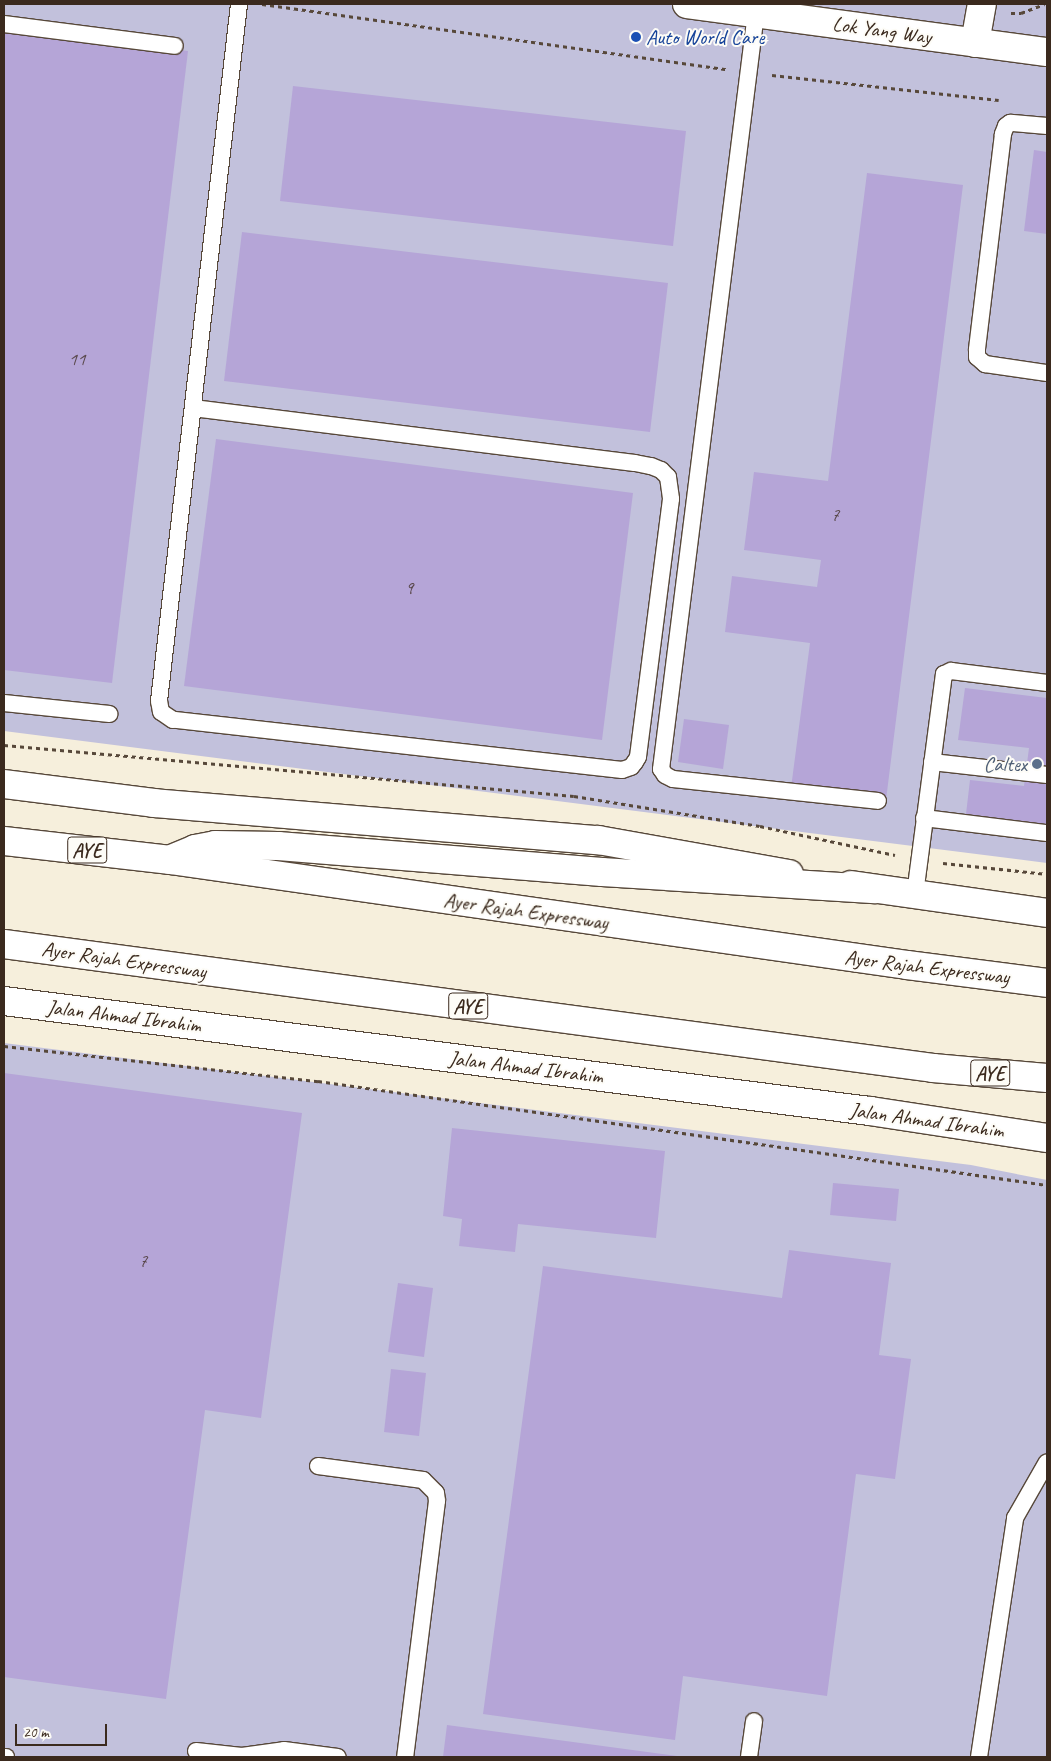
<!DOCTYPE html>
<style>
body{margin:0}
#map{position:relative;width:1051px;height:1761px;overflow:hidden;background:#f6efdc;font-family:Caveat,sans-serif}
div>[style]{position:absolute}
.industrial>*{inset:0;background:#c2c1dc}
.building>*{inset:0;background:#b5a5d7}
.path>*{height:3px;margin-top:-1.5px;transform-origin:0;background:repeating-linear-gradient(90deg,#57483a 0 4px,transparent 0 8px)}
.roads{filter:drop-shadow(1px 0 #57483a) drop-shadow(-1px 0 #57483a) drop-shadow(0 1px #57483a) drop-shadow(0 -1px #57483a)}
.service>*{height:16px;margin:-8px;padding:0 8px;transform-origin:8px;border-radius:8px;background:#fff}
.minor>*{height:28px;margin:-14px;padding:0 14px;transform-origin:14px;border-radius:14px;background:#fff}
.primary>*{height:28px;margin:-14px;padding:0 14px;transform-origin:14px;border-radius:14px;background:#fff}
.motorway>*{height:28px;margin:-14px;padding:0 14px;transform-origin:14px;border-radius:14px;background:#fff}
.dots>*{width:14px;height:14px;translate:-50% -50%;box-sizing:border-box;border:2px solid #fdfcf7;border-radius:50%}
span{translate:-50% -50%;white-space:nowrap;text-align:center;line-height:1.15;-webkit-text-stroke:4px #fdfcf7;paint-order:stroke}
.number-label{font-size:19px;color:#5a494c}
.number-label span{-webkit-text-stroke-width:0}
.shield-label span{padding:1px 4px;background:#fdfcf7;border:1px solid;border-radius:4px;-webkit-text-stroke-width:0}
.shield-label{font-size:20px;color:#3b2a1e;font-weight:700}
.street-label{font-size:21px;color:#3b2a1e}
.transit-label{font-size:21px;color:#164399}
.left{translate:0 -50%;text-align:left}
.service-label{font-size:21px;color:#4e5e75}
.right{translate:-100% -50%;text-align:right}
.frame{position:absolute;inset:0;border:5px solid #3b2a1e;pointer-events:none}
.scale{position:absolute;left:15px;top:1724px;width:92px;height:22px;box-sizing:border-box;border:2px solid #3b2a1e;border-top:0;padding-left:6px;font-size:15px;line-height:18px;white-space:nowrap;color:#3b2a1e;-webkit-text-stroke:4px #fdfcf7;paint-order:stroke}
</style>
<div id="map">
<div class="industrial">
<i style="clip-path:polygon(4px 4px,1047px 4px,1047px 863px,4px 731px)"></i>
<i style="clip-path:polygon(4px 1043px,971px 1165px,1047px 1180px,1047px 1757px,4px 1757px)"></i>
</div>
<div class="building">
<i style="clip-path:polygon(4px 29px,188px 51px,112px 683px,4px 670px)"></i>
<i style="clip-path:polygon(293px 86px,686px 131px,673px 246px,280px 201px)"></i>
<i style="clip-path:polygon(1034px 150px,1047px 152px,1047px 234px,1024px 231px)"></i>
<i style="clip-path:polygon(867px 173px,963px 185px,886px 800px,791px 788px,810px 643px,725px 632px,732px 576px,817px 587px,821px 560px,744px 550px,754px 472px,828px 481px)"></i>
<i style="clip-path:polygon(242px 232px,668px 283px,650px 432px,224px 381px)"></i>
<i style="clip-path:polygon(216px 439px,633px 493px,602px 740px,184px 686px)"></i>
<i style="clip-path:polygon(965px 688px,1047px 698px,1047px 824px,966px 814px,970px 780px,1024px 786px,1029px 748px,958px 740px)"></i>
<i style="clip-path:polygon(684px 719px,729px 725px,723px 769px,678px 762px)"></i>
<i style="clip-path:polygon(4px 1073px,302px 1113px,261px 1418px,205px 1410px,166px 1699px,4px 1677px)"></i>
<i style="clip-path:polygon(452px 1128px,665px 1151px,656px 1238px,518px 1224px,515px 1252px,459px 1246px,462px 1219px,443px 1216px)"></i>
<i style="clip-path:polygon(833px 1183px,899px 1189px,896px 1221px,830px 1215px)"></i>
<i style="clip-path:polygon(789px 1250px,891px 1263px,879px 1355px,911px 1359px,895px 1479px,856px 1474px,827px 1696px,683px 1676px,675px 1740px,483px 1714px,543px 1266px,782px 1298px)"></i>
<i style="clip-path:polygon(398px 1283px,433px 1288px,424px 1357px,388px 1352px)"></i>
<i style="clip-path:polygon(391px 1369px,426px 1373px,419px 1436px,384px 1432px)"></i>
<i style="clip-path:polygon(447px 1725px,677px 1756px,677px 1757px,443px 1757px)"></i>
</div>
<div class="path">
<i style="left:262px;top:4px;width:469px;rotate:8deg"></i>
<i style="left:1011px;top:13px;width:10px"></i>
<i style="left:1021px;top:13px;width:25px;rotate:-21deg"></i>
<i style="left:772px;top:75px;width:228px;rotate:6.3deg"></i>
<i style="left:4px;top:745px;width:572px;rotate:5.11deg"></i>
<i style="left:574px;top:796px;width:188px;rotate:9.2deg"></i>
<i style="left:760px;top:826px;width:138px;rotate:12.1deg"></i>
<i style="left:943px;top:863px;width:105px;rotate:6deg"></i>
<i style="left:4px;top:1046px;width:316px;rotate:6.4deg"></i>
<i style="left:318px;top:1081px;width:736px;rotate:8.12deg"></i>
</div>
<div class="roads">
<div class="service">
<i style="left:756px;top:13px;width:762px;rotate:97.16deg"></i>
<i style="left:661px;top:769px;width:7px;rotate:56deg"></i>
<i style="left:665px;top:775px;width:9px;rotate:27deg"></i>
<i style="left:673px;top:779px;width:206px;rotate:6.1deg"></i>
<i style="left:4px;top:24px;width:172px;rotate:7.3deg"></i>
<i style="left:1047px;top:126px;width:37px;rotate:-175deg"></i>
<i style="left:1010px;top:123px;width:5px;rotate:143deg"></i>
<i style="left:1006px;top:126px;width:9px;rotate:111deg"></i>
<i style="left:1003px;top:134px;width:218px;rotate:96.9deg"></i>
<i style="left:977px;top:350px;width:7px;rotate:90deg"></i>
<i style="left:977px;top:357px;width:11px;rotate:41deg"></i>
<i style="left:985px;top:364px;width:63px;rotate:8.3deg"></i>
<i style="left:193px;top:408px;width:445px;rotate:7.1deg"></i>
<i style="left:635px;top:463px;width:16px;rotate:11deg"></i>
<i style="left:651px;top:466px;width:11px;rotate:22deg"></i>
<i style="left:661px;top:470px;width:10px;rotate:45deg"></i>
<i style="left:668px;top:477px;width:22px;rotate:82deg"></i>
<i style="left:671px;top:499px;width:260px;rotate:97.3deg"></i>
<i style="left:638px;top:757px;width:6px;rotate:121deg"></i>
<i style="left:635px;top:762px;width:6px;rotate:129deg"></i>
<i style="left:631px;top:767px;width:9px;rotate:162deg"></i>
<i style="left:622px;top:770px;width:452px;rotate:-173.6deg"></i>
<i style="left:173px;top:720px;width:14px;rotate:-146deg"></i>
<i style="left:161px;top:712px;width:11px;rotate:-100deg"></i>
<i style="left:159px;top:701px;width:702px;rotate:-83.45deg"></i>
<i style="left:4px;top:703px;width:106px;rotate:6deg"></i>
<i style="left:932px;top:762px;width:116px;rotate:6.4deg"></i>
<i style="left:924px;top:818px;width:124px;rotate:7deg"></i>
<i style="left:915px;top:894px;width:222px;rotate:-82.5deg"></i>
<i style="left:944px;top:674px;width:8px;rotate:-23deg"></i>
<i style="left:951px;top:671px;width:97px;rotate:7.1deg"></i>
<i style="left:318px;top:1466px;width:106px;rotate:7.6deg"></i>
<i style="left:423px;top:1480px;width:18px;rotate:45deg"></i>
<i style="left:436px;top:1493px;width:8px;rotate:83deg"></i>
<i style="left:437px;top:1501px;width:258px;rotate:97.1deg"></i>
<i style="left:196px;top:1751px;width:46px;rotate:6.2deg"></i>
<i style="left:242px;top:1756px;width:42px;rotate:-8.1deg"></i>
<i style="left:284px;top:1750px;width:54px;rotate:7.4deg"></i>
<i style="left:4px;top:1757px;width:2px"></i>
<i style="left:749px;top:1757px;width:36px;rotate:-82deg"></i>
<i style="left:979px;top:1757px;width:242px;rotate:-81.4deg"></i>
<i style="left:1015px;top:1518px;width:64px;rotate:-60.3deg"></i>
</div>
<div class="minor">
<i style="left:687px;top:4px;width:363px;rotate:7.6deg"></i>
<i style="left:975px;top:43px;width:40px;rotate:-80deg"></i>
</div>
<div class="primary">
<i style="left:4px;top:784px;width:151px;rotate:7.2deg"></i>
<i style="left:154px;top:803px;width:446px;rotate:4.8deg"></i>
<i style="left:598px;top:840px;width:194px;rotate:10.1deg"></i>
<i style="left:851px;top:885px;width:198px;rotate:8.1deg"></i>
<i style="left:4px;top:1001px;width:873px;rotate:7.24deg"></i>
<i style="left:870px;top:1111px;width:179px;rotate:8.7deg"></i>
</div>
<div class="motorway">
<i style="left:4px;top:841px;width:167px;rotate:6.5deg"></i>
<i style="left:170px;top:860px;width:744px;rotate:8.11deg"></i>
<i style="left:907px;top:965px;width:141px;rotate:7.3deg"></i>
<i style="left:174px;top:858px;width:23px;rotate:-23deg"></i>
<i style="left:195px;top:849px;width:20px;rotate:-11deg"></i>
<i style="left:215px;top:845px;width:63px;rotate:0.9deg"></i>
<i style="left:278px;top:846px;width:325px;rotate:4.6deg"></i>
<i style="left:602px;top:872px;width:274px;rotate:3.6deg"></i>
<i style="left:4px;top:944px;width:937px;rotate:7.6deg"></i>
<i style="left:933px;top:1068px;width:114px;rotate:5deg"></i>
</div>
</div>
<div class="dots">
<i style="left:636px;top:37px;background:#1a4fb4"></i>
<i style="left:1037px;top:764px;background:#5c6f8a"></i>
</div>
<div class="number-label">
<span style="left:77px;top:360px">11</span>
<span style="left:835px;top:516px">7</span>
<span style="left:409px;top:589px">9</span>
<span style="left:143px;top:1262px">7</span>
</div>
<div class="shield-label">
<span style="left:87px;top:850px">AYE</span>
<span style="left:468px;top:1006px">AYE</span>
<span style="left:990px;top:1073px">AYE</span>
</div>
<div class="street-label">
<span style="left:882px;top:30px;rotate:8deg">Lok Yang Way</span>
<span style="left:526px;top:911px;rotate:8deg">Ayer Rajah Expressway</span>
<span style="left:124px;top:960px;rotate:8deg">Ayer Rajah Expressway</span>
<span style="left:927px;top:967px;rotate:7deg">Ayer Rajah Expressway</span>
<span style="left:124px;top:1016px;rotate:7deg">Jalan Ahmad Ibrahim</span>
<span style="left:526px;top:1067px;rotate:7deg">Jalan Ahmad Ibrahim</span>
<span style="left:927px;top:1120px;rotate:8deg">Jalan Ahmad Ibrahim</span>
</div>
<div class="transit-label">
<span class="left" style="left:646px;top:37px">Auto World Care</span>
</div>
<div class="service-label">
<span class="right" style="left:1027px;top:764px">Caltex</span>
</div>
<div class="frame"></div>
<div class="scale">20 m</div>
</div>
